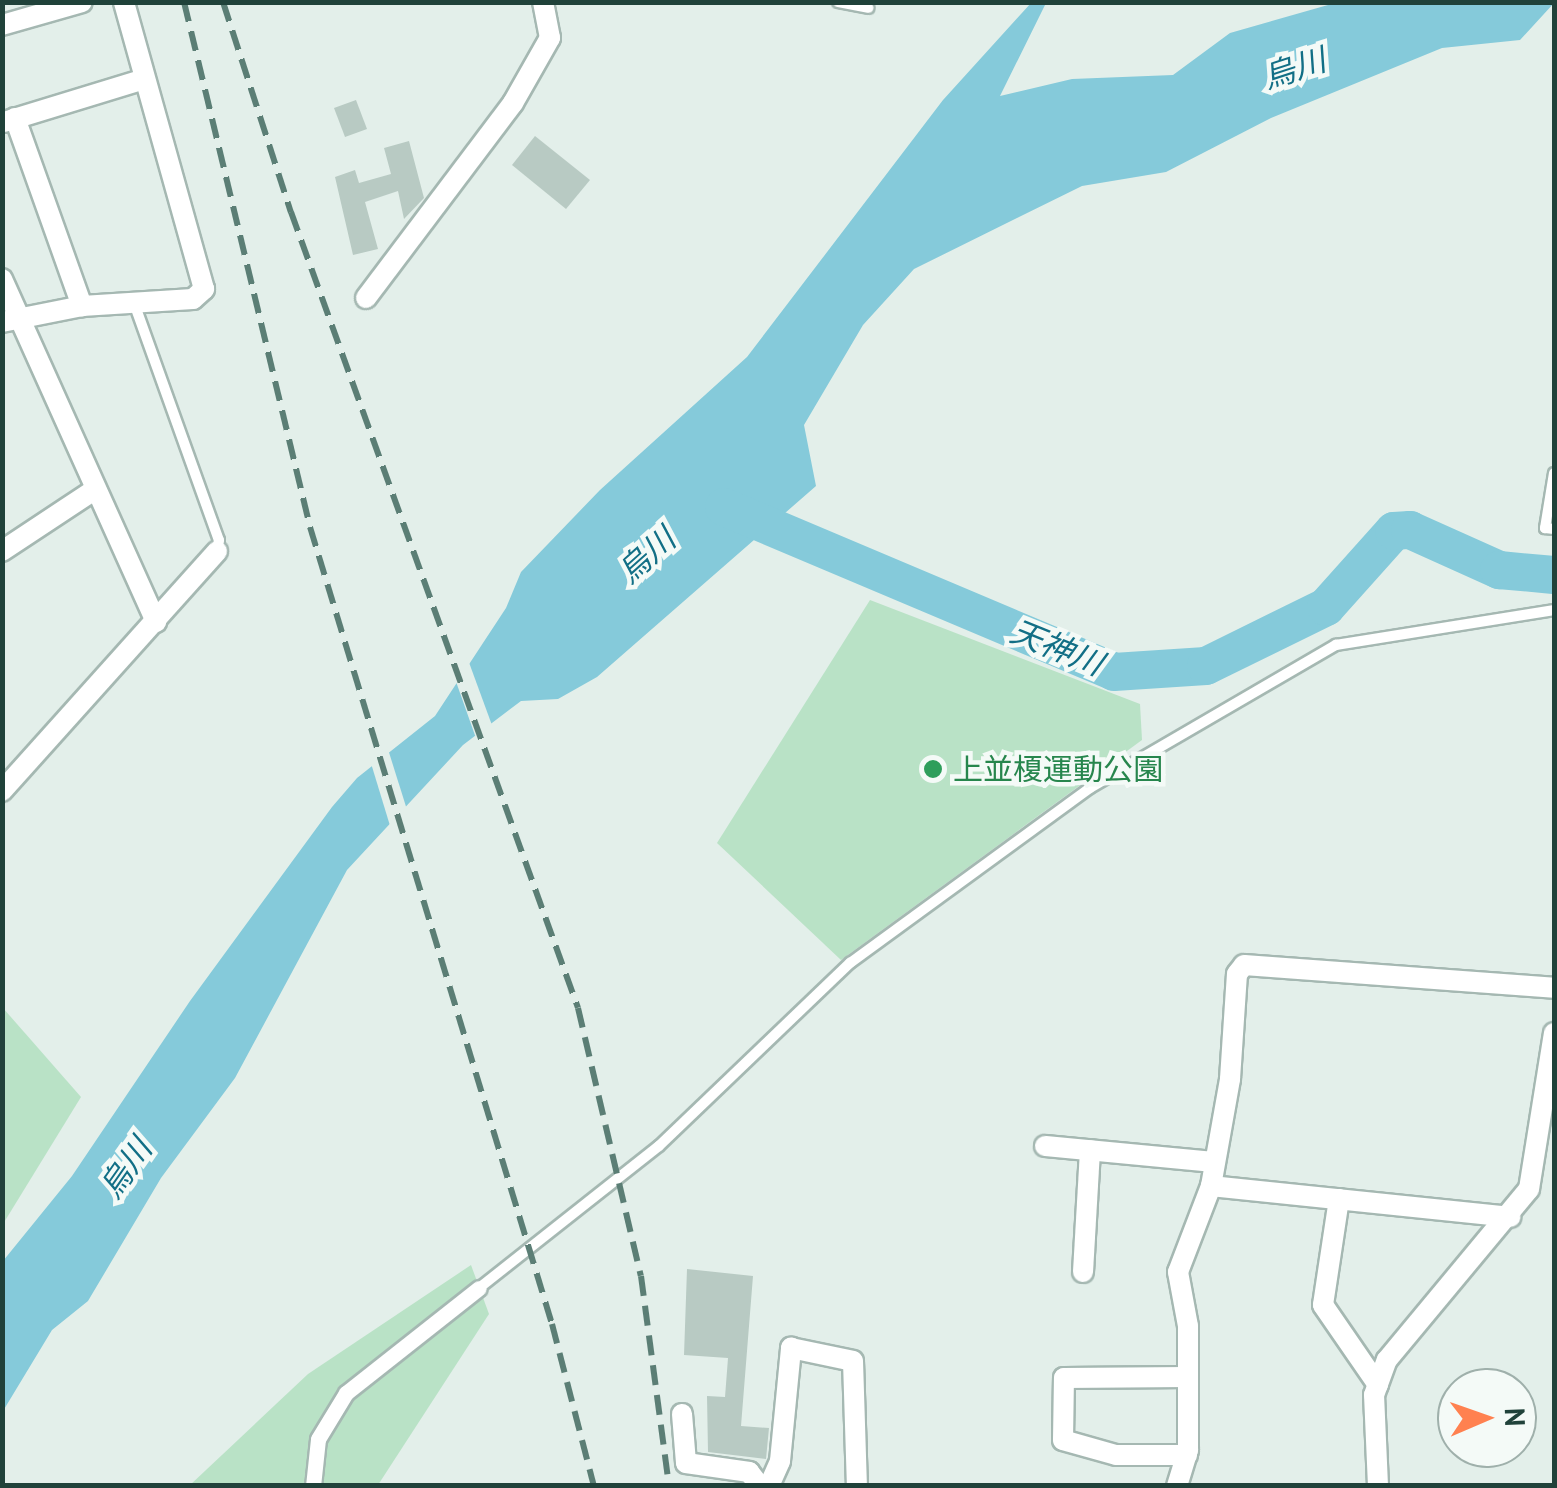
<!DOCTYPE html>
<meta charset="utf-8">
<style>
body{margin:0}
#map{position:relative;width:1557px;height:1488px;overflow:hidden;background:#e3efea;font-family:"PT Sans","Noto Sans JP",sans-serif}
div>[style]{position:absolute}
.green>*{inset:0;background:#b9e2c6}
.water>*{inset:0;background:#85cada}
.pier>*{inset:0;background:#e3efea}
.river>*{height:38px;margin:-19px;padding:0 19px;transform-origin:19px;border-radius:19px;background:#85cada}
.building>*{inset:0;background:#b8cac3}
.roads{filter:drop-shadow(2px 0 #a5b8b2) drop-shadow(-2px 0 #a5b8b2) drop-shadow(0 2px #a5b8b2) drop-shadow(0 -2px #a5b8b2)}
.service>*{height:10px;margin:-5px;padding:0 5px;transform-origin:5px;border-radius:5px;background:#fff}
.pedestrian>*{height:15px;margin:-7.5px;padding:0 7.5px;transform-origin:7.5px;border-radius:7.5px;background:#fff}
.minor>*{height:20px;margin:-10px;padding:0 10px;transform-origin:10px;border-radius:10px;background:#fff}
.rail>*{height:6px;margin-top:-3px;transform-origin:0;background:repeating-linear-gradient(90deg,#5b7e75 0 20px,transparent 0 30px)}
.dots>*{width:28px;height:28px;translate:-50% -50%;box-sizing:border-box;border:5px solid #f4faf7;border-radius:50%}
span{translate:-50% -50%;white-space:nowrap;text-align:center;line-height:1.15;-webkit-text-stroke:9px #f4faf7;paint-order:stroke}
.leisure-label{font-size:30px;color:#27864d}
.left{translate:0 -50%;text-align:left}
.water-label{font-size:32px;color:#126f86;font-style:italic}
.frame{position:absolute;inset:0;border:5px solid #20423a;pointer-events:none}
.north{position:absolute;left:1437px;top:1368px;width:100px;height:100px;box-sizing:border-box;background:#f4faf7;border:2px solid #9fb0ab;border-radius:50%;rotate:88deg;font-size:28px;font-weight:700;line-height:40px;text-align:center;color:#20423a}
.north::after{content:'';display:block;margin:auto;width:35px;height:45px;background:#ff8150;clip-path:polygon(50% 0,100% 100%,50% 72%,0 100%)}
</style>
<div id="map">
<div class="green">
<i style="clip-path:polygon(870px 600px,1140px 704px,1142px 740px,841px 960px,717px 843px)"></i>
<i style="clip-path:polygon(3px 1008px,81px 1097px,3px 1224px,2px 1224px)"></i>
<i style="clip-path:polygon(471px 1265px,489px 1314px,378px 1485px,189px 1486px,308px 1374px)"></i>
</div>
<div class="water">
<i style="clip-path:polygon(1031px 3px,1046px 3px,1000px 96px,1072px 79px,1173px 75px,1230px 33px,1335px 3px,1554px 3px,1520px 40px,1442px 48px,1271px 118px,1166px 172px,1082px 186px,914px 269px,863px 325px,804px 425px,816px 486px,597px 677px,558px 699px,521px 701px,463px 745px,347px 870px,235px 1078px,161px 1178px,88px 1301px,52px 1330px,3px 1411px,3px 1261px,72px 1176px,190px 1001px,332px 807px,357px 778px,435px 716px,506px 608px,521px 572px,600px 490px,747px 357px,943px 100px)"></i>
</div>
<div class="pier">
<i style="clip-path:polygon(467px 657px,493px 728px,477px 741px,454px 676px)"></i>
<i style="clip-path:polygon(387px 746px,408px 813px,391px 829px,370px 760px)"></i>
</div>
<div class="river">
<i style="left:724px;top:507px;width:423px;rotate:22.9deg"></i>
<i style="left:1114px;top:672px;width:92px;rotate:-3.7deg"></i>
<i style="left:1206px;top:666px;width:134px;rotate:-26.2deg"></i>
<i style="left:1326px;top:607px;width:102px;rotate:-48.2deg"></i>
<i style="left:1394px;top:531px;width:16px;rotate:-4deg"></i>
<i style="left:1410px;top:530px;width:98px;rotate:24.2deg"></i>
<i style="left:1499px;top:570px;width:55px;rotate:5.2deg"></i>
</div>
<div class="building">
<i style="clip-path:polygon(356px 100px,367px 129px,345px 137px,334px 108px)"></i>
<i style="clip-path:polygon(535px 136px,590px 180px,566px 209px,512px 165px)"></i>
<i style="clip-path:polygon(409px 141px,424px 198px,404px 219px,398px 191px,365px 202px,378px 249px,353px 255px,335px 177px,355px 170px,359px 183px,391px 174px,384px 148px)"></i>
<i style="clip-path:polygon(687px 1269px,753px 1276px,741px 1426px,769px 1428px,766px 1459px,708px 1452px,707px 1396px,725px 1397px,728px 1358px,684px 1355px)"></i>
</div>
<div class="roads">
<div class="service">
<i style="left:838px;top:2px;width:31px;rotate:11deg"></i>
<i style="left:134px;top:303px;width:252px;rotate:70.3deg"></i>
<i style="left:219px;top:540px;width:11px;rotate:100deg"></i>
<i style="left:1554px;top:473px;width:56px;rotate:99.3deg"></i>
<i style="left:1545px;top:528px;width:9px;rotate:6deg"></i>
<i style="left:479px;top:1288px;width:229px;rotate:-38.3deg"></i>
<i style="left:659px;top:1146px;width:265px;rotate:-43.8deg"></i>
<i style="left:850px;top:963px;width:297px;rotate:-36.1deg"></i>
<i style="left:1090px;top:788px;width:285px;rotate:-30.2deg"></i>
<i style="left:1336px;top:645px;width:221px;rotate:-9.1deg"></i>
</div>
<div class="pedestrian">
<i style="left:313px;top:1486px;width:47px;rotate:-83.9deg"></i>
<i style="left:318px;top:1439px;width:54px;rotate:-58.7deg"></i>
<i style="left:346px;top:1393px;width:169px;rotate:-38.3deg"></i>
</div>
<div class="minor">
<i style="left:2px;top:25px;width:83px;rotate:-16deg"></i>
<i style="left:15px;top:118px;width:200px;rotate:70.4deg"></i>
<i style="left:4px;top:122px;width:147px;rotate:-17deg"></i>
<i style="left:2px;top:279px;width:376px;rotate:65.8deg"></i>
<i style="left:366px;top:298px;width:244px;rotate:-53deg"></i>
<i style="left:513px;top:103px;width:75px;rotate:-60.4deg"></i>
<i style="left:550px;top:38px;width:37px;rotate:-101deg"></i>
<i style="left:2px;top:322px;width:82px;rotate:-11.3deg"></i>
<i style="left:82px;top:306px;width:111px;rotate:-3.6deg"></i>
<i style="left:193px;top:299px;width:15px;rotate:-42deg"></i>
<i style="left:204px;top:289px;width:298px;rotate:-105.6deg"></i>
<i style="left:2px;top:551px;width:110px;rotate:-33.5deg"></i>
<i style="left:2px;top:791px;width:322px;rotate:-48.1deg"></i>
<i style="left:1045px;top:1146px;width:170px;rotate:5.4deg"></i>
<i style="left:1211px;top:1186px;width:301px;rotate:5.9deg"></i>
<i style="left:1339px;top:1199px;width:107px;rotate:98.6deg"></i>
<i style="left:1323px;top:1305px;width:97px;rotate:55.5deg"></i>
<i style="left:1083px;top:1272px;width:122px;rotate:-86.7deg"></i>
<i style="left:682px;top:1414px;width:49px;rotate:85.3deg"></i>
<i style="left:686px;top:1463px;width:64px;rotate:8.1deg"></i>
<i style="left:749px;top:1472px;width:18px;rotate:52deg"></i>
<i style="left:1187px;top:1455px;width:71px;rotate:180deg"></i>
<i style="left:1116px;top:1455px;width:55px;rotate:-164.2deg"></i>
<i style="left:1063px;top:1440px;width:62px;rotate:-89.1deg"></i>
<i style="left:1064px;top:1378px;width:124px;rotate:-0.5deg"></i>
<i style="left:769px;top:1486px;width:27px;rotate:-66deg"></i>
<i style="left:780px;top:1461px;width:114px;rotate:-84.4deg"></i>
<i style="left:791px;top:1348px;width:63px;rotate:11.8deg"></i>
<i style="left:853px;top:1361px;width:125px;rotate:88.2deg"></i>
<i style="left:1177px;top:1486px;width:38px;rotate:-73deg"></i>
<i style="left:1188px;top:1450px;width:124px;rotate:-90deg"></i>
<i style="left:1188px;top:1326px;width:55px;rotate:-100.5deg"></i>
<i style="left:1178px;top:1272px;width:92px;rotate:-69deg"></i>
<i style="left:1211px;top:1186px;width:109px;rotate:-79.9deg"></i>
<i style="left:1230px;top:1079px;width:105px;rotate:-86.2deg"></i>
<i style="left:1237px;top:974px;width:11px;rotate:-52deg"></i>
<i style="left:1244px;top:965px;width:311px;rotate:4.2deg"></i>
<i style="left:1378px;top:1486px;width:91px;rotate:-92.5deg"></i>
<i style="left:1374px;top:1395px;width:37px;rotate:-70deg"></i>
<i style="left:1387px;top:1360px;width:222px;rotate:-50.3deg"></i>
<i style="left:1529px;top:1189px;width:158px;rotate:-80.9deg"></i>
</div>
</div>
<div class="rail">
<i style="left:184px;top:2px;width:540px;rotate:76.5deg"></i>
<i style="left:310px;top:527px;width:833px;rotate:73.11deg"></i>
<i style="left:552px;top:1324px;width:167px;rotate:75.5deg"></i>
<i style="left:223px;top:2px;width:221px;rotate:72.1deg"></i>
<i style="left:291px;top:212px;width:846px;rotate:70.17deg"></i>
<i style="left:578px;top:1008px;width:275px;rotate:76.8deg"></i>
<i style="left:641px;top:1276px;width:212px;rotate:82.4deg"></i>
</div>
<div class="dots">
<i style="left:933px;top:769px;background:#2e9e5b"></i>
</div>
<div class="leisure-label">
<span class="left" style="left:953px;top:769px">上並榎運動公園</span>
</div>
<div class="water-label">
<span style="left:1294px;top:68px;rotate:-18deg">烏川</span>
<span style="left:646px;top:555px;rotate:-42deg">烏川</span>
<span style="left:1057px;top:647px;rotate:22deg">天神川</span>
<span style="left:125px;top:1168px;rotate:-55deg">烏川</span>
</div>
<div class="frame"></div>
<div class="north">N</div>
</div>
